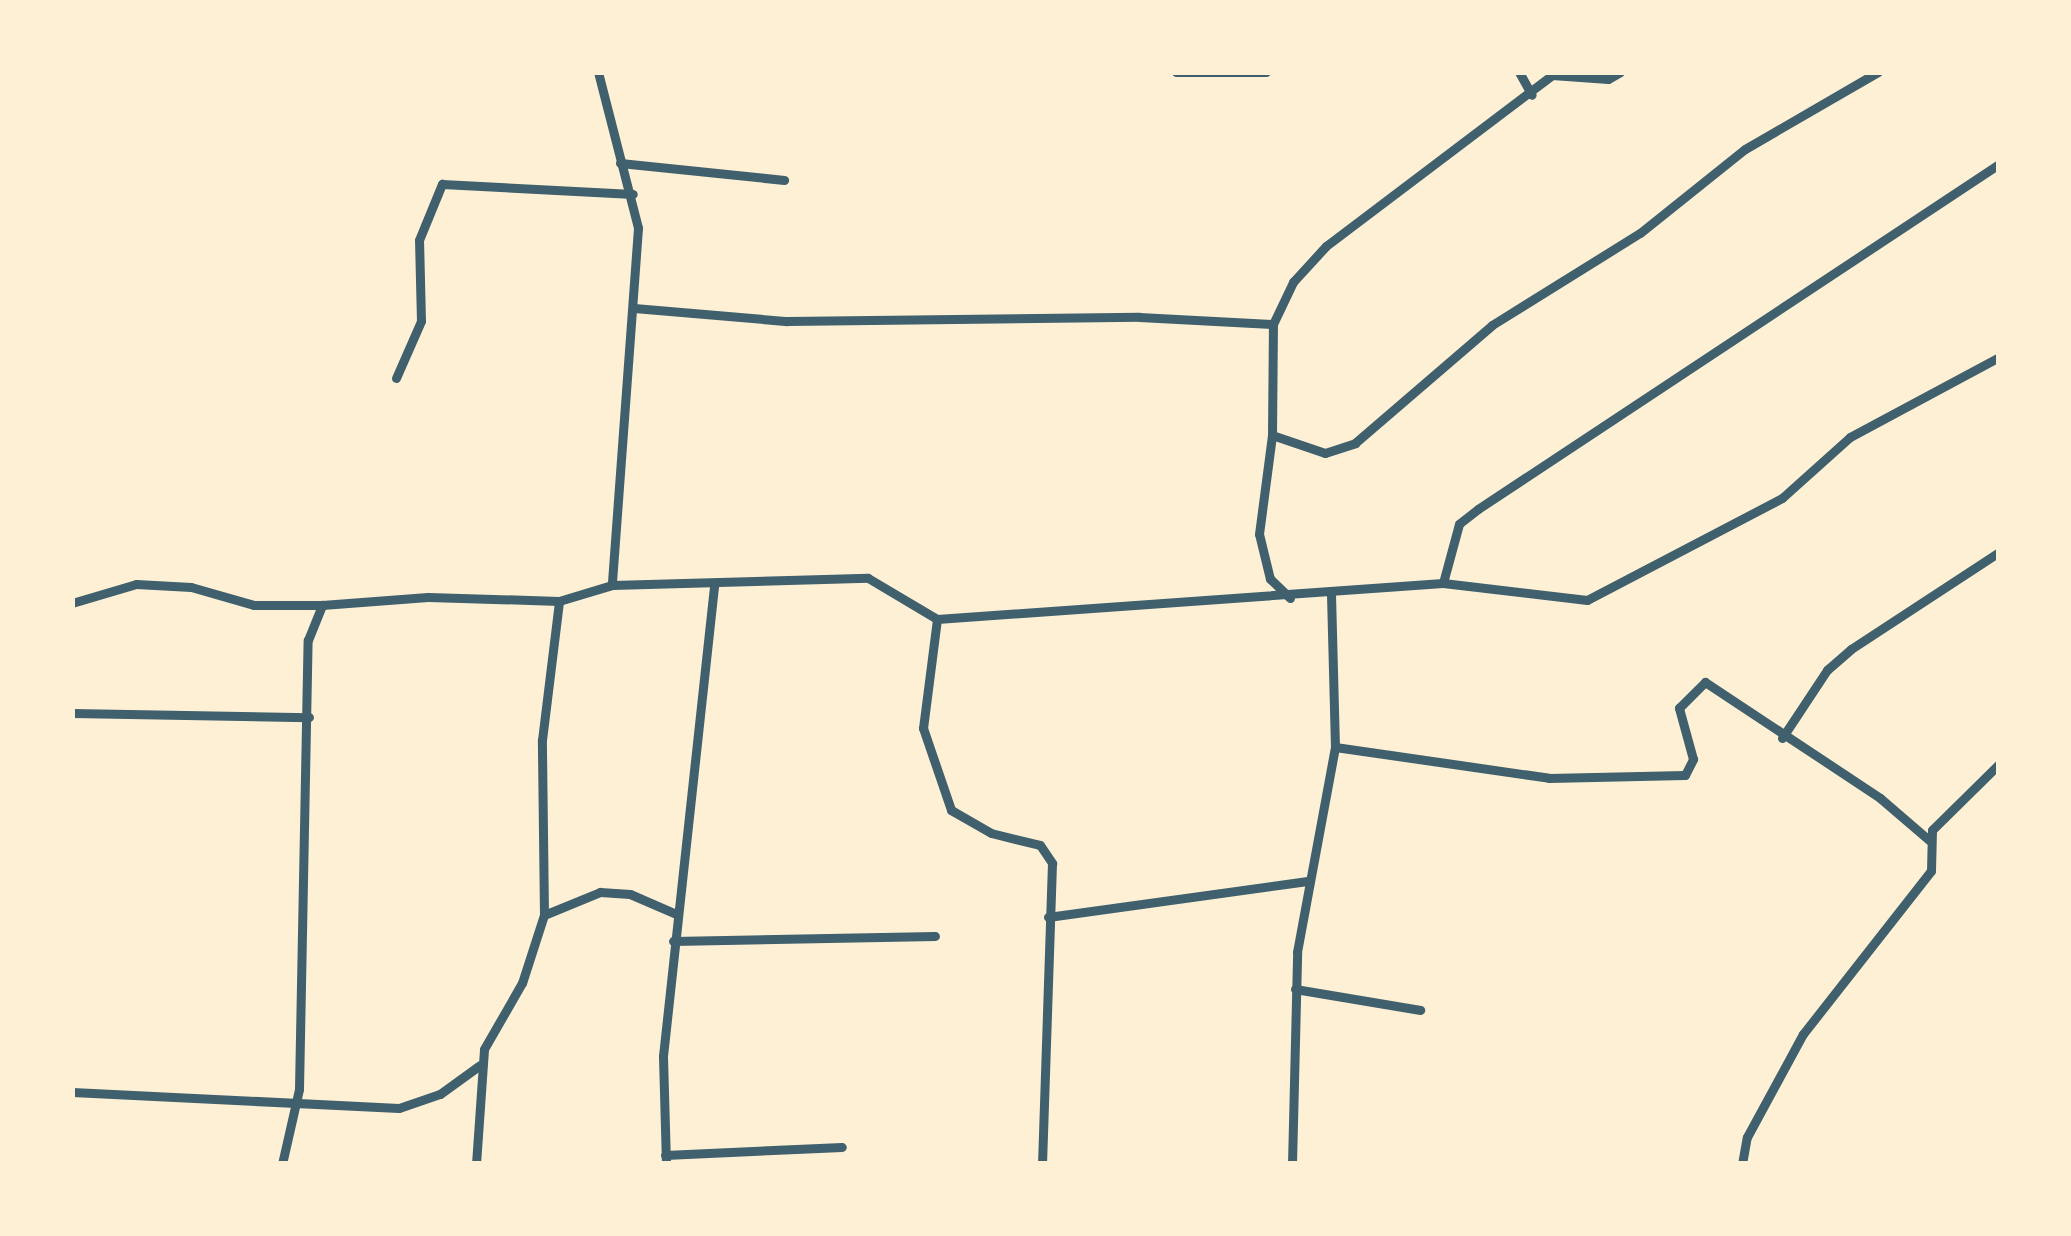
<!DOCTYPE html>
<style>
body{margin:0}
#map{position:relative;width:2071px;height:1236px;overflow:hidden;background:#fdf0d5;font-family:Poppins,sans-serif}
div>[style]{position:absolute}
.minor>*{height:9px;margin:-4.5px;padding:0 4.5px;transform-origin:4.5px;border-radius:4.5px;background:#3f606c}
span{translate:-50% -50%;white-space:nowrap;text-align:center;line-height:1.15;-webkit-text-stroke:9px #fdf0d5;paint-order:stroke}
.frame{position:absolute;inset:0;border:75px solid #fdf0d5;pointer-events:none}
</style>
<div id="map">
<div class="minor">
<i style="left:598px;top:72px;width:161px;rotate:75.6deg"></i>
<i style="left:638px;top:228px;width:358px;rotate:94.2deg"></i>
<i style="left:1176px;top:72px;width:90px"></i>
<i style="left:1519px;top:72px;width:26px;rotate:61deg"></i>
<i style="left:620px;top:163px;width:165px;rotate:5.9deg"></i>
<i style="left:1999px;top:164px;width:625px;rotate:146.49deg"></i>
<i style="left:1478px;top:509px;width:24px;rotate:142deg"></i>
<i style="left:1459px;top:524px;width:61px;rotate:105.2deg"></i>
<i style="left:1443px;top:583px;width:145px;rotate:6.7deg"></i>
<i style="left:1587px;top:600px;width:220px;rotate:-27.6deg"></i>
<i style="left:1782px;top:498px;width:91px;rotate:-41.9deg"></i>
<i style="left:1850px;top:437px;width:169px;rotate:-28.2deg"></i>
<i style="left:634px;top:308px;width:154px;rotate:4.9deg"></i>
<i style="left:787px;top:321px;width:352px;rotate:-0.7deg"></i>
<i style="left:1139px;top:317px;width:134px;rotate:3deg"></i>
<i style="left:396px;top:378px;width:62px;rotate:-66.3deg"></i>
<i style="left:421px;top:321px;width:81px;rotate:-91.4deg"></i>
<i style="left:419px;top:240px;width:61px;rotate:-67.7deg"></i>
<i style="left:442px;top:184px;width:191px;rotate:3deg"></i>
<i style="left:1272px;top:435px;width:56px;rotate:18.8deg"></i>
<i style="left:1325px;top:453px;width:32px;rotate:-18deg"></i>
<i style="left:1355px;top:443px;width:181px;rotate:-40.7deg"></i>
<i style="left:1492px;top:325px;width:174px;rotate:-31.9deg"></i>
<i style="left:1640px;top:233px;width:134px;rotate:-38.7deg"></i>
<i style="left:1745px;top:149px;width:154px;rotate:-30.1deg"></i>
<i style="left:1290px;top:598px;width:28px;rotate:-136deg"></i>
<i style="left:1270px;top:579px;width:46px;rotate:-103.7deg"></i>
<i style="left:1259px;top:534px;width:100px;rotate:-82.5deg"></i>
<i style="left:1272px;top:435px;width:111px;rotate:-89.5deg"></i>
<i style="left:1273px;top:324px;width:47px;rotate:-64.5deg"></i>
<i style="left:1293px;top:282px;width:49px;rotate:-47.5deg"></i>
<i style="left:1326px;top:246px;width:283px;rotate:-37.1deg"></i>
<i style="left:1552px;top:75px;width:56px;rotate:4.1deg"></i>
<i style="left:1608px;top:79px;width:14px;rotate:-30deg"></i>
<i style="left:72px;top:603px;width:67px;rotate:-16.5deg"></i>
<i style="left:136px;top:584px;width:55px;rotate:3.1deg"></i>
<i style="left:191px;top:587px;width:66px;rotate:15.9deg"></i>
<i style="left:254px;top:605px;width:68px"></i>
<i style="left:322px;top:605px;width:106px;rotate:-4.3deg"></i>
<i style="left:428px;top:597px;width:131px;rotate:1.7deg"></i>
<i style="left:559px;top:601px;width:55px;rotate:-16.8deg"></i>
<i style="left:612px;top:585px;width:256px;rotate:-1.6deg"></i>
<i style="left:868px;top:578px;width:80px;rotate:30.7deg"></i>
<i style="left:937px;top:619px;width:110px;rotate:97.3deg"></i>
<i style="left:923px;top:728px;width:87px;rotate:71.1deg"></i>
<i style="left:951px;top:810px;width:46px;rotate:29.9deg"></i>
<i style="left:991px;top:833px;width:50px;rotate:13.8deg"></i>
<i style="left:1040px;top:845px;width:22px;rotate:56deg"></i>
<i style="left:1052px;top:863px;width:301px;rotate:91.9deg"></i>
<i style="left:937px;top:619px;width:507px;rotate:-4.07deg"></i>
<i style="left:72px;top:713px;width:237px;rotate:1deg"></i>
<i style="left:1782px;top:738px;width:82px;rotate:-56.5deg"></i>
<i style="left:1827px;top:670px;width:32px;rotate:-41deg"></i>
<i style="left:1851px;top:649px;width:177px;rotate:-33.2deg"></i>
<i style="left:1335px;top:747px;width:216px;rotate:8.2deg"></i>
<i style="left:1549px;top:778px;width:136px;rotate:-1.3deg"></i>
<i style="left:1685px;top:775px;width:18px;rotate:-63deg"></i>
<i style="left:1693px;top:759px;width:53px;rotate:-105.4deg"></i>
<i style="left:1679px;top:708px;width:37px;rotate:-45deg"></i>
<i style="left:1705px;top:682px;width:210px;rotate:33.5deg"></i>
<i style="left:1880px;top:798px;width:65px;rotate:40.6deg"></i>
<i style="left:544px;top:915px;width:61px;rotate:-22.3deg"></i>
<i style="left:600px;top:892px;width:30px;rotate:4deg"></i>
<i style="left:630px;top:894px;width:50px;rotate:23.5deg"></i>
<i style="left:1048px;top:917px;width:262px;rotate:-7.9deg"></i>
<i style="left:673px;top:941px;width:262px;rotate:-1.1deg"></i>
<i style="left:1295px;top:989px;width:127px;rotate:9.5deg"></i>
<i style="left:72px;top:1092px;width:327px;rotate:2.8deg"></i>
<i style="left:399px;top:1108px;width:43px;rotate:-18.9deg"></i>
<i style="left:440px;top:1094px;width:49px;rotate:-35.9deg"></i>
<i style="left:665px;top:1155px;width:177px;rotate:-2.6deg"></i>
<i style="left:282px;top:1164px;width:77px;rotate:-77.2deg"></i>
<i style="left:299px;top:1089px;width:449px;rotate:-88.9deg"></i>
<i style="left:308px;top:640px;width:38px;rotate:-68deg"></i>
<i style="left:476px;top:1164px;width:115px;rotate:-86deg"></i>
<i style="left:484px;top:1049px;width:76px;rotate:-60.1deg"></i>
<i style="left:522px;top:983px;width:71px;rotate:-72.1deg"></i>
<i style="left:544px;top:915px;width:175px;rotate:-90.7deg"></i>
<i style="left:542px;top:740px;width:140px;rotate:-83deg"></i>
<i style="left:666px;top:1164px;width:108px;rotate:-91.6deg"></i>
<i style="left:663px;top:1056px;width:475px;rotate:-83.8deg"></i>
<i style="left:1292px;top:1164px;width:212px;rotate:-88.6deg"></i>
<i style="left:1297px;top:952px;width:208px;rotate:-79.5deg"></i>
<i style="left:1335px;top:747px;width:155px;rotate:-91.5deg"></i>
<i style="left:1742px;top:1164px;width:27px;rotate:-80deg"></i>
<i style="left:1747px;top:1137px;width:117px;rotate:-61.5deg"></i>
<i style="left:1803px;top:1034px;width:207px;rotate:-51.9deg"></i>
<i style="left:1931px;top:871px;width:41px;rotate:-88.6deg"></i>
<i style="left:1932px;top:830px;width:94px;rotate:-44.6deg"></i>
</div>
<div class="frame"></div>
</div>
